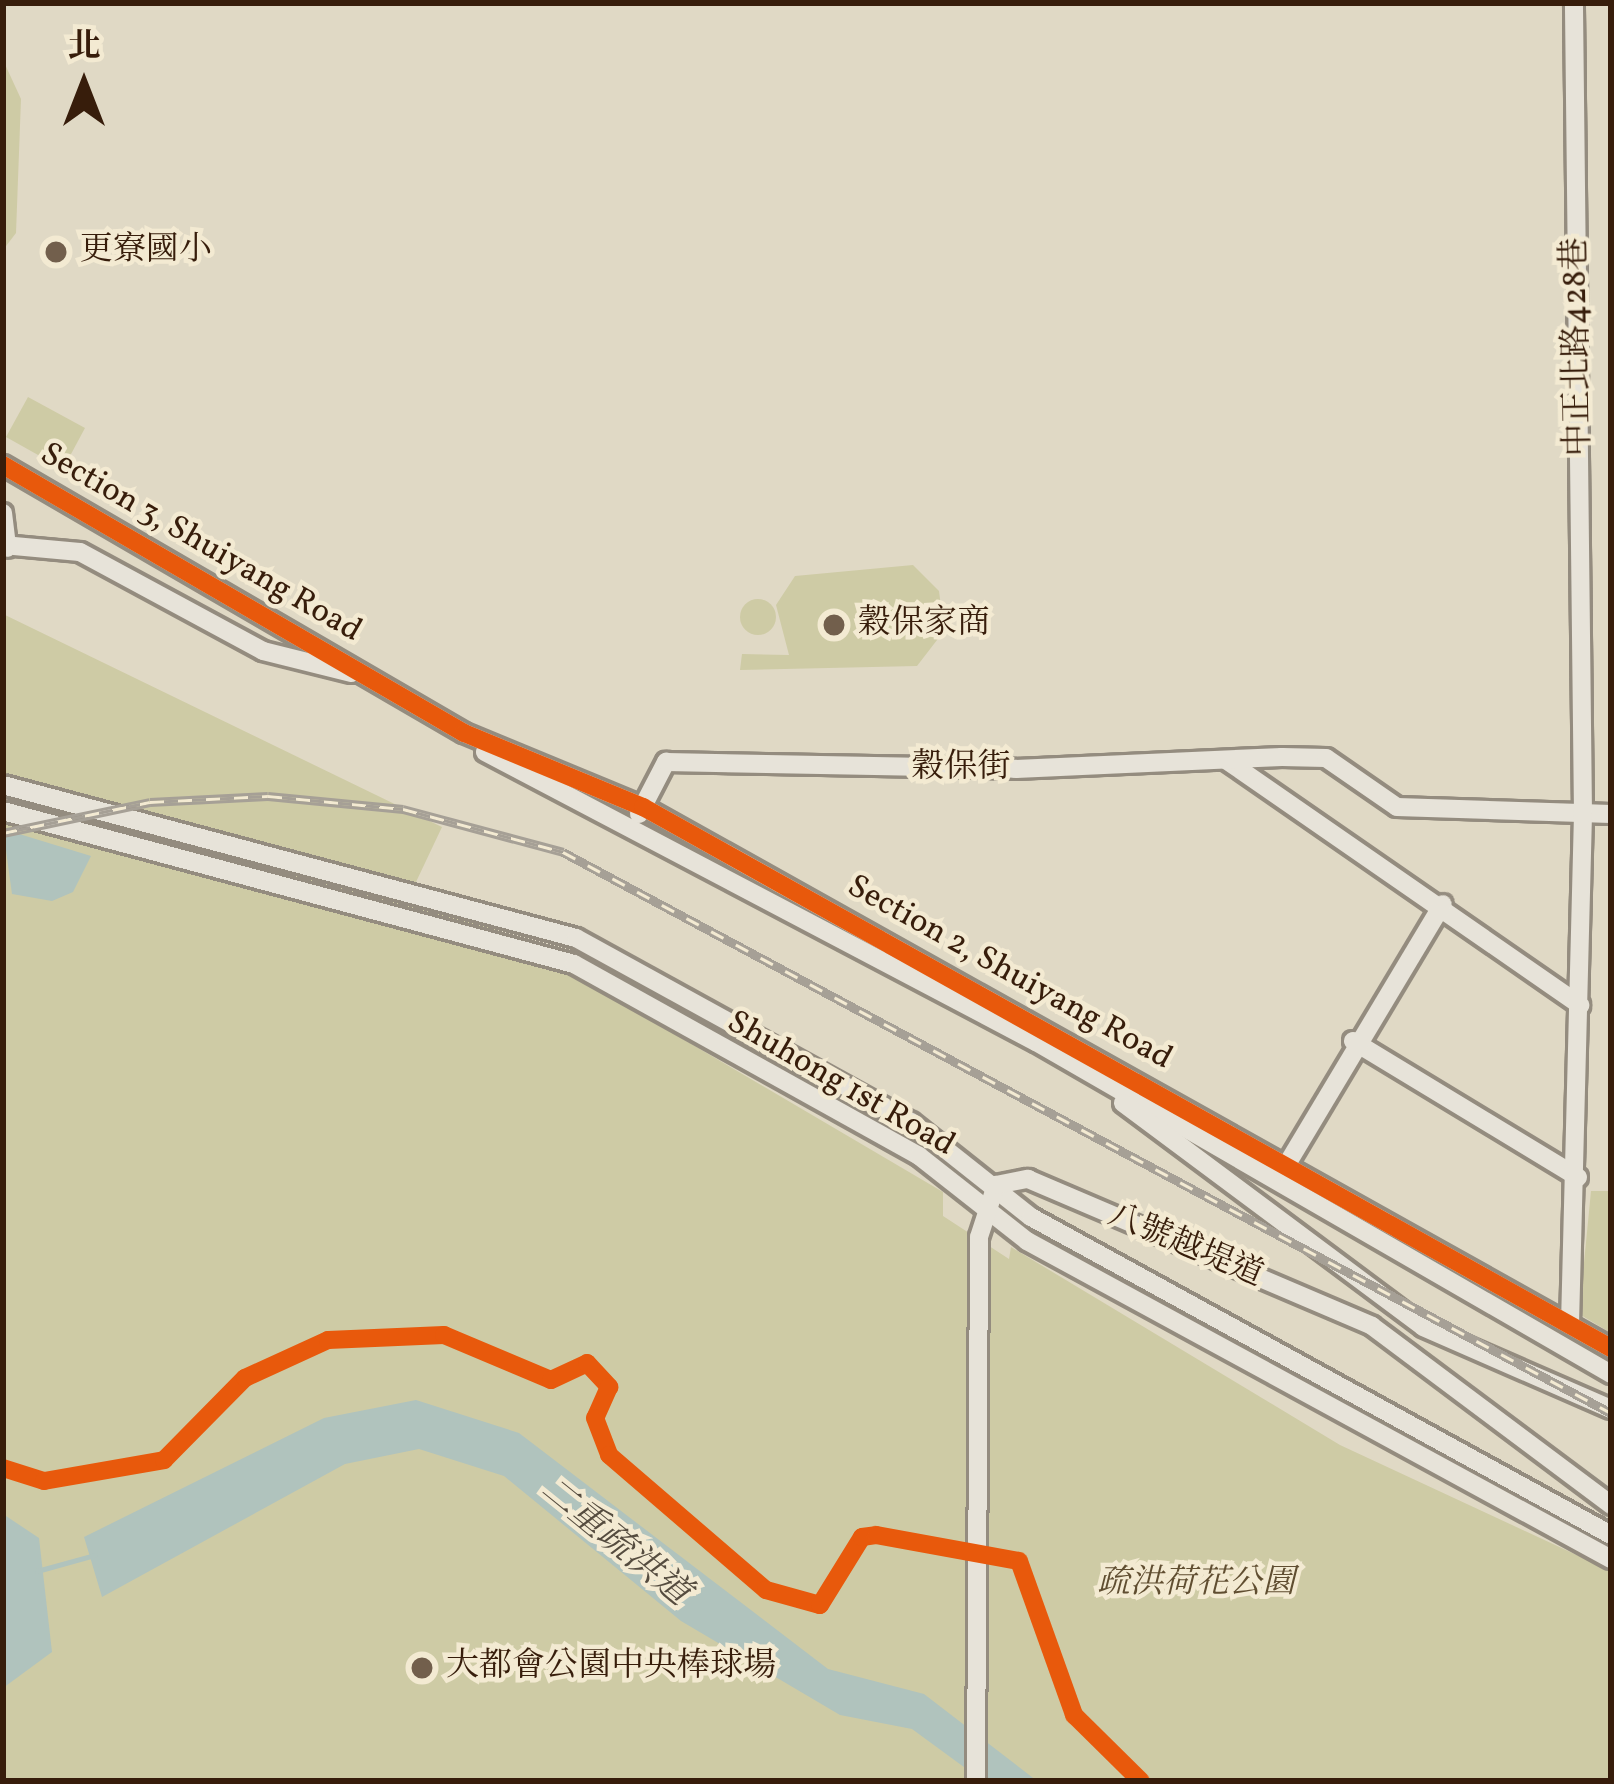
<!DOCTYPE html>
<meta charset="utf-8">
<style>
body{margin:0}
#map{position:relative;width:1614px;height:1784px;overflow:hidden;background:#e0d9c5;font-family:Vollkorn,"Noto Serif TC",serif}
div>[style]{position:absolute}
.green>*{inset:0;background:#cecba5}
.round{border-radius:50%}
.water>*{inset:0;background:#b0c3bd}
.stream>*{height:4.5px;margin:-2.25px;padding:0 2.25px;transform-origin:2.25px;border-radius:2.25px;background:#b0c3bd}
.roads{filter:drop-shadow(3px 0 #948c7f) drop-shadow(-3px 0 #948c7f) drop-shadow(0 3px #948c7f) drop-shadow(0 -3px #948c7f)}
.minor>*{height:18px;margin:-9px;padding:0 9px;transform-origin:9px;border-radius:9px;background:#e7e3d9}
.rail>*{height:9px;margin-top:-4.5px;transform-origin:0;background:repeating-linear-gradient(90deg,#f3ead2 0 14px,#a6a096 0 28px);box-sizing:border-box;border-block:3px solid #a6a096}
.cycleway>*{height:18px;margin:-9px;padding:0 9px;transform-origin:9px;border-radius:9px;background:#e8590c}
.dots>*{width:33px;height:33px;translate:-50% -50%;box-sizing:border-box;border:6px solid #f3ead2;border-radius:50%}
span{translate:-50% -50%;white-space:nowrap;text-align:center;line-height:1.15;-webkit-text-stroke:9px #f3ead2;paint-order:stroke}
.poi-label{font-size:33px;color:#371d0b}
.left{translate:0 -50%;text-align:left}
.street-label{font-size:33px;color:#371d0b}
.park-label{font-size:33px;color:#604e31;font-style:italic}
.water-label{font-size:36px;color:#554c3f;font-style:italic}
.frame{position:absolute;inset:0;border:6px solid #371d0b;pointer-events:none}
.north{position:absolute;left:24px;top:24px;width:120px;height:120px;-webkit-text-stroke:9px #f3ead2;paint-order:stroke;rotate:0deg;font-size:33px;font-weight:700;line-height:48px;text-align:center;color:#371d0b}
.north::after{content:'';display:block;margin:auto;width:42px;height:54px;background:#371d0b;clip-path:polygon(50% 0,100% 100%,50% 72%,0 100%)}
</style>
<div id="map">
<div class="green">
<i style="clip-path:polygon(3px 60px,21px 99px,16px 233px,3px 250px)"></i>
<i style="clip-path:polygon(28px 397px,85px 428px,63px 469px,6px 437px)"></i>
<i style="clip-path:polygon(913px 565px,939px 591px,944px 631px,917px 666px,740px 670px,742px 654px,789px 655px,776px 605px,795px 576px)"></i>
<i class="round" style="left:740px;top:599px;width:36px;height:36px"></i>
<i style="clip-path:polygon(3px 614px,442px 827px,416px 882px,943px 1192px,943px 1216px,1009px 1259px,1011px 1247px,1340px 1445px,1611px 1571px,1611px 1781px,3px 1781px)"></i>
<i style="clip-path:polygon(1591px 1191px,1611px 1191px,1611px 1333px,1579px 1314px)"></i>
</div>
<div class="water">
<i style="clip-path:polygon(3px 829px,91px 856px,73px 892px,52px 901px,12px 894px)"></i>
<i style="clip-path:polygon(416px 1400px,519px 1433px,828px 1669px,924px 1694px,1037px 1781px,983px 1781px,912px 1729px,840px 1715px,681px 1621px,504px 1476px,419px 1449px,345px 1464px,102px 1597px,84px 1537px,324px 1418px)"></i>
<i style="clip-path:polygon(3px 1514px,39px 1538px,52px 1652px,3px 1688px)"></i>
</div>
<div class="stream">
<i style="left:37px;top:1571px;width:60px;rotate:-15.4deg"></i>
</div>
<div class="roads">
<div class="minor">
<i style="left:3px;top:465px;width:533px;rotate:30.17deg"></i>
<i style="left:464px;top:733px;width:194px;rotate:22.5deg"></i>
<i style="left:643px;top:807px;width:1109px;rotate:29.2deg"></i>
<i style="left:3px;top:513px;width:35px;rotate:83deg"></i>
<i style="left:14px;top:546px;width:66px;rotate:5.2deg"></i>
<i style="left:80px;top:552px;width:208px;rotate:28.4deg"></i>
<i style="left:263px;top:651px;width:91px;rotate:14deg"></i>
<i style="left:485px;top:752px;width:623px;rotate:27.76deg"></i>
<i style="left:1036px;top:1042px;width:664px;rotate:30deg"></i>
<i style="left:1226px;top:760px;width:431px;rotate:34.7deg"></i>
<i style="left:3px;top:785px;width:593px;rotate:14.95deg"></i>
<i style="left:576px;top:938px;width:382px;rotate:28.8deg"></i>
<i style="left:911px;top:1122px;width:153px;rotate:38.4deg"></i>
<i style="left:1031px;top:1217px;width:661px;rotate:28.73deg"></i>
<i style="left:3px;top:811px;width:591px;rotate:15deg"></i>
<i style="left:574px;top:964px;width:395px;rotate:29.1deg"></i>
<i style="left:919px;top:1156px;width:137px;rotate:38.2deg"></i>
<i style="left:1027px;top:1241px;width:665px;rotate:28.57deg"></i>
<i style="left:639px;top:814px;width:59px;rotate:-62.6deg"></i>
<i style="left:666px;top:762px;width:350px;rotate:1.1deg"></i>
<i style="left:1016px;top:769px;width:266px;rotate:-2.6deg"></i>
<i style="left:1282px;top:757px;width:44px;rotate:1.3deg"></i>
<i style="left:1326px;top:758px;width:86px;rotate:34.6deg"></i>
<i style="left:1397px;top:807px;width:214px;rotate:1.9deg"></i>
<i style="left:1353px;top:1041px;width:263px;rotate:31.2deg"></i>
<i style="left:1123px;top:1103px;width:374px;rotate:36.7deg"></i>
<i style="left:1423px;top:1327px;width:205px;rotate:23.6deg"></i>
<i style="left:1283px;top:1171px;width:311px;rotate:-59.1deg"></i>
<i style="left:1570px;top:1324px;width:510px;rotate:-88.54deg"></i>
<i style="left:1583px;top:814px;width:811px;rotate:-90.64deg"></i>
<i style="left:976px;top:1781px;width:544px;rotate:-89.68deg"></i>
<i style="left:979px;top:1237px;width:55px;rotate:-71.9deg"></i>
<i style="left:996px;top:1185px;width:33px;rotate:-11deg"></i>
<i style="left:1028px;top:1179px;width:374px;rotate:23.1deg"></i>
<i style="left:1372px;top:1326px;width:299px;rotate:36.8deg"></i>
</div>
</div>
<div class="rail">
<i style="left:3px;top:833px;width:150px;rotate:-11.9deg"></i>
<i style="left:150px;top:802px;width:118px;rotate:-2.9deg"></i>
<i style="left:268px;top:796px;width:136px;rotate:5.5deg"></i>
<i style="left:403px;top:809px;width:166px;rotate:15deg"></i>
<i style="left:563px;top:852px;width:1189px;rotate:28.16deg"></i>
</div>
<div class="cycleway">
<i style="left:3px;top:465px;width:533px;rotate:30.17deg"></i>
<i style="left:464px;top:733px;width:194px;rotate:22.5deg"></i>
<i style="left:643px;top:807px;width:1109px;rotate:29.2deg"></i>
<i style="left:3px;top:1468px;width:43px;rotate:17.6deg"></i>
<i style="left:44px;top:1481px;width:122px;rotate:-9.9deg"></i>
<i style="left:164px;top:1460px;width:115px;rotate:-45.4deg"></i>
<i style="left:245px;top:1378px;width:91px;rotate:-24.6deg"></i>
<i style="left:328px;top:1340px;width:116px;rotate:-2.5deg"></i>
<i style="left:444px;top:1335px;width:116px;rotate:22.8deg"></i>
<i style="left:551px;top:1380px;width:40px;rotate:-25deg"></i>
<i style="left:587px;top:1363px;width:33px;rotate:47deg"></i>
<i style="left:609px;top:1387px;width:34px;rotate:114deg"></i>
<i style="left:595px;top:1418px;width:40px;rotate:69deg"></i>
<i style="left:609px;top:1455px;width:207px;rotate:40.7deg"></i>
<i style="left:766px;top:1590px;width:56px;rotate:15.5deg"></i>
<i style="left:820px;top:1605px;width:80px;rotate:-58.3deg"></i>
<i style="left:862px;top:1537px;width:14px;rotate:-8deg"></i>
<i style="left:876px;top:1535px;width:145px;rotate:10.3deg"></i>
<i style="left:1019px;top:1561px;width:164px;rotate:70.3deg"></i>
<i style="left:1074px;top:1715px;width:94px;rotate:44.6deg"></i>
</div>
<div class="dots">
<i style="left:56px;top:252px;background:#725f4c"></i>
<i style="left:834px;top:625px;background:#725f4c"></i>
<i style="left:422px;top:1668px;background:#725f4c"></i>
</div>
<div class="poi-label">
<span class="left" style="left:80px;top:252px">更寮國小</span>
<span class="left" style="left:858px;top:625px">穀保家商</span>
<span class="left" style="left:446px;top:1668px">大都會公園中央棒球場</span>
</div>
<div class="street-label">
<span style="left:1579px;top:347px;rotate:-91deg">中正北路428巷</span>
<span style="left:200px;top:544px;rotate:30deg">Section 3, Shuiyang Road</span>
<span style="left:961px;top:769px">穀保街</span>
<span style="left:1009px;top:974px;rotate:29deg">Section 2, Shuiyang Road</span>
<span style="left:840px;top:1085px;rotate:30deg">Shuhong 1st Road</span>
<span style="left:1185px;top:1247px;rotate:23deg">八號越堤道</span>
</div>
<div class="park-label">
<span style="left:1196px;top:1585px">疏洪荷花公園</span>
</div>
<div class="water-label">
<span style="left:614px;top:1543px;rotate:39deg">二重疏洪道</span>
</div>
<div class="frame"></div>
<div class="north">北</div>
</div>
